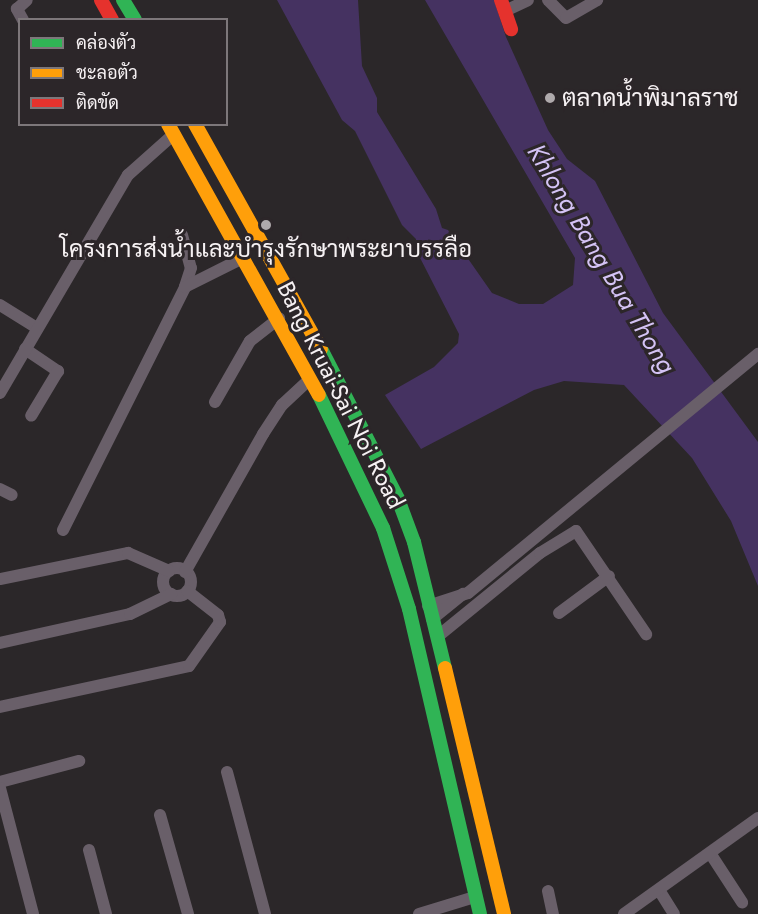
<!DOCTYPE html>
<meta charset="utf-8">
<style>
body{margin:0}
#map{position:relative;width:758px;height:914px;overflow:hidden;background:#2b2729;font-family:Jost,Sarabun,sans-serif}
div>[style]{position:absolute}
.water>*{inset:0;background:#453261}
.street>*{height:12px;margin:-6px;padding:0 6px;transform-origin:6px;border-radius:6px;background:#695f69}
.street>.ring{margin:-6px;padding:0;box-sizing:content-box;background:none;border:12px solid #695f69;border-radius:50%}
.fast>*{height:14px;margin:-7px;padding:0 7px;transform-origin:7px;border-radius:7px;background:#30b455}
.slow>*{height:14px;margin:-7px;padding:0 7px;transform-origin:7px;border-radius:7px;background:#ff9f0a}
.jam>*{height:14px;margin:-7px;padding:0 7px;transform-origin:7px;border-radius:7px;background:#e5322d}
.dots>*{width:16px;height:16px;translate:-50% -50%;box-sizing:border-box;border:3px solid #2c2629;border-radius:50%}
span{translate:-50% -50%;white-space:nowrap;text-align:center;line-height:1.15;-webkit-text-stroke:6px #2c2629;paint-order:stroke}
.poi-label{font-size:24px;color:#f6f1f3}
.left{translate:0 -50%;text-align:left}
.street-label{font-size:24px;color:#f6f1f3}
.water-label{font-size:26px;color:#d4c3f5;font-style:italic}
.legend{position:absolute;left:18px;top:18px;width:210px;height:108px;box-sizing:border-box;background:#2c2629;border:2px solid #7d777a;margin:0;padding:8px 10px;list-style:none;font-size:18px;color:#f6f1f3}
.legend li{display:flex;align-items:center;gap:12px;height:30px}
.legend b{width:30px;border:2px solid #7d777a}
</style>
<div id="map">
<div class="water">
<i style="clip-path:polygon(277px 0,358px 0,362px 66px,377px 98px,377px 112px,436px 209px,442px 228px,448px 230px,492px 293px,519px 304px,543px 304px,573px 285px,575px 258px,425px 0,494px 0,506px 37px,548px 130px,567px 159px,595px 181px,663px 313px,758px 442px,758px 586px,731px 521px,692px 458px,624px 385px,564px 381px,534px 390px,421px 449px,385px 395px,434px 367px,458px 343px,459px 334px,415px 248px,416px 239px,402px 225px,355px 131px,342px 120px)"></i>
</div>
<div class="street">
<i style="left:548px;top:0;width:25px;rotate:45deg"></i>
<i style="left:566px;top:18px;width:36px;rotate:-30deg"></i>
<i style="left:507px;top:10px;width:23px;rotate:-25deg"></i>
<i style="left:23px;top:20px;width:13px;rotate:-119deg"></i>
<i style="left:17px;top:9px;width:13px;rotate:-42deg"></i>
<i style="left:182px;top:235px;width:34px;rotate:75deg"></i>
<i style="left:191px;top:268px;width:20px;rotate:108deg"></i>
<i style="left:0;top:305px;width:44px;rotate:31.9deg"></i>
<i style="left:25px;top:349px;width:40px;rotate:34deg"></i>
<i style="left:58px;top:371px;width:52px;rotate:121deg"></i>
<i style="left:0;top:393px;width:253px;rotate:-59.6deg"></i>
<i style="left:128px;top:175px;width:62px;rotate:-41.7deg"></i>
<i style="left:215px;top:402px;width:70px;rotate:-60.2deg"></i>
<i style="left:250px;top:341px;width:37px;rotate:-38deg"></i>
<i style="left:0;top:489px;width:13px;rotate:27deg"></i>
<i style="left:63px;top:530px;width:272px;rotate:-63.3deg"></i>
<i style="left:185px;top:287px;width:65px;rotate:-26.6deg"></i>
<i class="ring" style="left:163px;top:568px;width:16px;height:16px"></i>
<i style="left:185px;top:572px;width:159px;rotate:-60.5deg"></i>
<i style="left:263px;top:434px;width:35px;rotate:-57deg"></i>
<i style="left:282px;top:405px;width:38px;rotate:-43deg"></i>
<i style="left:0;top:579px;width:131px;rotate:-11.5deg"></i>
<i style="left:128px;top:553px;width:45px;rotate:23.7deg"></i>
<i style="left:428px;top:606px;width:42px;rotate:-18deg"></i>
<i style="left:468px;top:593px;width:376px;rotate:-39.5deg"></i>
<i style="left:559px;top:613px;width:62px;rotate:-36.5deg"></i>
<i style="left:432px;top:619px;width:40px;rotate:-39deg"></i>
<i style="left:437px;top:637px;width:133px;rotate:-39.2deg"></i>
<i style="left:540px;top:553px;width:42px;rotate:-31.4deg"></i>
<i style="left:576px;top:531px;width:125px;rotate:55.8deg"></i>
<i style="left:0;top:643px;width:133px;rotate:-12.6deg"></i>
<i style="left:130px;top:614px;width:46px;rotate:-26deg"></i>
<i style="left:0;top:707px;width:193px;rotate:-12.2deg"></i>
<i style="left:189px;top:666px;width:54px;rotate:-54.8deg"></i>
<i style="left:220px;top:622px;width:7px;rotate:-106deg"></i>
<i style="left:218px;top:615px;width:39px;rotate:-142deg"></i>
<i style="left:227px;top:772px;width:147px;rotate:75deg"></i>
<i style="left:0;top:782px;width:82px;rotate:-14.9deg"></i>
<i style="left:0;top:788px;width:130px;rotate:75.3deg"></i>
<i style="left:160px;top:815px;width:103px;rotate:74.2deg"></i>
<i style="left:89px;top:850px;width:66px;rotate:75.1deg"></i>
<i style="left:710px;top:853px;width:59px;rotate:56.9deg"></i>
<i style="left:659px;top:890px;width:28px;rotate:58deg"></i>
<i style="left:548px;top:891px;width:24px;rotate:78deg"></i>
<i style="left:419px;top:914px;width:59px;rotate:-16.9deg"></i>
<i style="left:624px;top:914px;width:165px;rotate:-35.6deg"></i>
</div>
<div class="fast">
<i style="left:123px;top:0;width:23px;rotate:59deg"></i>
<i style="left:321px;top:349px;width:169px;rotate:62.8deg"></i>
<i style="left:398px;top:499px;width:46px;rotate:69.6deg"></i>
<i style="left:414px;top:542px;width:130px;rotate:76.2deg"></i>
<i style="left:319px;top:395px;width:148px;rotate:64.3deg"></i>
<i style="left:383px;top:528px;width:85px;rotate:72.2deg"></i>
<i style="left:409px;top:609px;width:313px;rotate:76.9deg"></i>
</div>
<div class="slow">
<i style="left:168px;top:124px;width:310px;rotate:60.9deg"></i>
<i style="left:195px;top:124px;width:258px;rotate:60.8deg"></i>
<i style="left:445px;top:668px;width:253px;rotate:76.5deg"></i>
</div>
<div class="jam">
<i style="left:101px;top:0;width:23px;rotate:61deg"></i>
<i style="left:501px;top:0;width:31px;rotate:71deg"></i>
</div>
<div class="dots">
<i style="left:550px;top:98px;background:#afaaac"></i>
<i style="left:266px;top:225px;background:#afaaac"></i>
</div>
<div class="poi-label">
<span class="left" style="left:562px;top:98px">ตลาดน้ำพิมาลราช</span>
<span style="left:266px;top:249px">โครงการส่งน้ำและบำรุงรักษาพระยาบรรลือ</span>
</div>
<div class="street-label">
<span style="left:341px;top:395px;rotate:63deg">Bang Kruai-Sai Noi Road</span>
</div>
<div class="water-label">
<span style="left:601px;top:259px;rotate:59deg">Khlong Bang Bua Thong</span>
</div>
<ul class="legend">
<li><b style="height:8px;background:#30b455"></b>คล่องตัว</li>
<li><b style="height:8px;background:#ff9f0a"></b>ชะลอตัว</li>
<li><b style="height:8px;background:#e5322d"></b>ติดขัด</li>
</ul>
</div>
